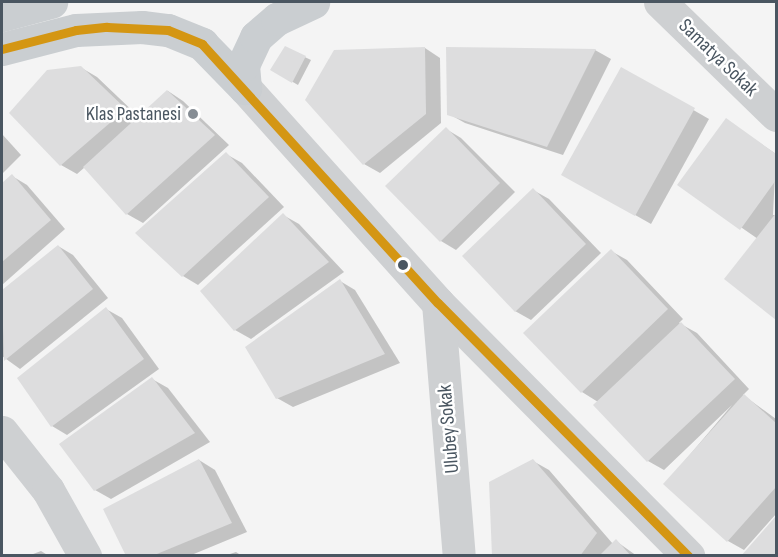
<!DOCTYPE html>
<style>
body{margin:0}
#map{position:relative;width:778px;height:557px;overflow:hidden;background:#f4f4f4;font-family:"Sofia Sans Condensed",sans-serif}
div>[style]{position:absolute}
.shadow>*{inset:0;background:#0003}
.building>*{inset:0;background:#ddddde}
.minor>*{height:33px;margin:-16.5px;padding:0 16.5px;transform-origin:16.5px;border-radius:16.5px;background:#ced0d2}
.major>*{height:33px;margin:-16.5px;padding:0 16.5px;transform-origin:16.5px;border-radius:16.5px;background:#caced1}
.bus-1>*{height:9px;margin:-4.5px;padding:0 4.5px;transform-origin:4.5px;border-radius:4.5px;background:#d49613}
.dots>*{width:16px;height:16px;translate:-50% -50%;box-sizing:border-box;border:3px solid #fff;border-radius:50%}
span{translate:-50% -50%;white-space:nowrap;text-align:center;line-height:1.15;-webkit-text-stroke:5px #fff;paint-order:stroke}
.street-label{font-size:20px;color:#4a5661}
.poi-label{font-size:20px;color:#4a5661}
.right{translate:-100% -50%;text-align:right}
.frame{position:absolute;inset:0;border:3px solid #4a5661;pointer-events:none}
</style>
<div id="map">
<div class="shadow">
<i style="clip-path:polygon(286px 48px,311px 60px,298px 85px,272px 70px)"></i>
<i style="clip-path:polygon(425px 48px,440px 58px,441px 123px,380px 173px,364px 164px)"></i>
<i style="clip-path:polygon(595px 50px,611px 59px,563px 155px,465px 123px,449px 114px)"></i>
<i style="clip-path:polygon(80px 67px,97px 77px,139px 117px,168px 91px,183px 101px,229px 145px,143px 223px,127px 214px,85px 167px,77px 174px,61px 165px)"></i>
<i style="clip-path:polygon(622px 69px,709px 119px,651px 224px,563px 174px)"></i>
<i style="clip-path:polygon(726px 120px,776px 154px,773px 215px,776px 215px,776px 318px,726px 278px,758px 239px,680px 185px)"></i>
<i style="clip-path:polygon(446px 129px,461px 138px,515px 192px,456px 250px,441px 241px)"></i>
<i style="clip-path:polygon(2px 134px,21px 155px,2px 174px)"></i>
<i style="clip-path:polygon(226px 154px,242px 163px,284px 207px,198px 285px,183px 276px)"></i>
<i style="clip-path:polygon(12px 176px,27px 185px,65px 229px,2px 285px,2px 185px)"></i>
<i style="clip-path:polygon(533px 190px,549px 199px,601px 253px,531px 320px,515px 311px)"></i>
<i style="clip-path:polygon(283px 215px,299px 224px,344px 272px,251px 339px,235px 330px,202px 291px)"></i>
<i style="clip-path:polygon(58px 246px,73px 255px,108px 298px,20px 369px,2px 356px,2px 292px)"></i>
<i style="clip-path:polygon(611px 251px,627px 260px,683px 319px,679px 323px,697px 333px,749px 389px,743px 395px,776px 419px,776px 514px,744px 550px,728px 541px,665px 484px,732px 405px,664px 470px,648px 461px,595px 405px,598px 402px,582px 392px)"></i>
<i style="clip-path:polygon(340px 281px,355px 290px,400px 363px,293px 407px,277px 398px)"></i>
<i style="clip-path:polygon(106px 309px,122px 318px,159px 369px,67px 435px,52px 426px)"></i>
<i style="clip-path:polygon(152px 379px,168px 388px,210px 442px,111px 499px,95px 490px)"></i>
<i style="clip-path:polygon(199px 460px,215px 470px,247px 532px,189px 556px,127px 556px)"></i>
<i style="clip-path:polygon(533px 461px,549px 470px,613px 544px,616px 541px,637px 556px,493px 556px)"></i>
<i style="clip-path:polygon(776px 518px,776px 556px,743px 556px)"></i>
<i style="clip-path:polygon(41px 551px,49px 556px,28px 556px)"></i>
<i style="clip-path:polygon(236px 552px,242px 556px,224px 556px)"></i>
</div>
<div class="building">
<i style="clip-path:polygon(285px 46px,306px 56px,292px 83px,270px 70px)"></i>
<i style="clip-path:polygon(425px 47px,426px 114px,363px 165px,305px 100px,334px 50px)"></i>
<i style="clip-path:polygon(446px 47px,596px 49px,547px 147px,447px 115px)"></i>
<i style="clip-path:polygon(81px 66px,126px 109px,60px 166px,9px 113px,47px 70px)"></i>
<i style="clip-path:polygon(621px 67px,695px 108px,635px 216px,561px 175px)"></i>
<i style="clip-path:polygon(167px 90px,215px 135px,126px 215px,83px 167px)"></i>
<i style="clip-path:polygon(726px 118px,776px 154px,776px 180px,740px 230px,677px 185px)"></i>
<i style="clip-path:polygon(446px 127px,500px 183px,440px 242px,385px 186px)"></i>
<i style="clip-path:polygon(226px 152px,269px 197px,182px 277px,135px 233px)"></i>
<i style="clip-path:polygon(12px 174px,51px 220px,2px 262px,2px 183px)"></i>
<i style="clip-path:polygon(533px 188px,586px 244px,515px 312px,462px 256px)"></i>
<i style="clip-path:polygon(283px 213px,329px 262px,234px 331px,200px 291px)"></i>
<i style="clip-path:polygon(776px 213px,776px 320px,724px 279px)"></i>
<i style="clip-path:polygon(58px 245px,93px 289px,4px 361px,2px 290px)"></i>
<i style="clip-path:polygon(611px 249px,668px 309px,581px 393px,523px 333px)"></i>
<i style="clip-path:polygon(340px 279px,385px 354px,276px 399px,245px 347px)"></i>
<i style="clip-path:polygon(106px 307px,144px 359px,51px 427px,17px 378px)"></i>
<i style="clip-path:polygon(681px 322px,735px 379px,647px 462px,593px 405px)"></i>
<i style="clip-path:polygon(152px 377px,195px 433px,94px 491px,59px 444px)"></i>
<i style="clip-path:polygon(744px 394px,776px 423px,776px 487px,727px 542px,663px 484px)"></i>
<i style="clip-path:polygon(199px 459px,232px 523px,152px 556px,126px 556px,103px 509px)"></i>
<i style="clip-path:polygon(533px 459px,597px 533px,580px 556px,492px 556px,489px 482px)"></i>
<i style="clip-path:polygon(776px 516px,776px 556px,741px 556px)"></i>
<i style="clip-path:polygon(616px 539px,631px 556px,599px 556px)"></i>
</div>
<div class="minor">
<i style="left:660px;top:2px;width:162px;rotate:44.2deg"></i>
<i style="left:245px;top:88px;width:289px;rotate:48.1deg"></i>
<i style="left:438px;top:303px;width:356px;rotate:45.3deg"></i>
<i style="left:438px;top:303px;width:254px;rotate:85.3deg"></i>
<i style="left:2px;top:432px;width:74px;rotate:51.6deg"></i>
<i style="left:48px;top:490px;width:76px;rotate:60.7deg"></i>
</div>
<div class="major">
<i style="left:2px;top:15px;width:51px;rotate:-14.9deg"></i>
<i style="left:2px;top:49px;width:76px;rotate:-14.4deg"></i>
<i style="left:76px;top:30px;width:66px;rotate:-2.6deg"></i>
<i style="left:142px;top:27px;width:26px;rotate:7deg"></i>
<i style="left:168px;top:30px;width:37px;rotate:22deg"></i>
<i style="left:202px;top:44px;width:62px;rotate:45.7deg"></i>
<i style="left:245px;top:88px;width:23px;rotate:-95deg"></i>
<i style="left:243px;top:65px;width:31px;rotate:-65deg"></i>
<i style="left:256px;top:37px;width:28px;rotate:-41deg"></i>
<i style="left:277px;top:19px;width:40px;rotate:-25deg"></i>
</div>
<div class="bus-1">
<i style="left:2px;top:49px;width:76px;rotate:-14.4deg"></i>
<i style="left:76px;top:30px;width:31px;rotate:-6deg"></i>
<i style="left:107px;top:27px;width:61px;rotate:2.8deg"></i>
<i style="left:168px;top:30px;width:37px;rotate:22deg"></i>
<i style="left:202px;top:44px;width:350px;rotate:47.7deg"></i>
<i style="left:438px;top:303px;width:356px;rotate:45.3deg"></i>
</div>
<div class="dots">
<i style="left:193px;top:114px;background:#868d94"></i>
<i style="left:403px;top:265px;background:#4a5661"></i>
</div>
<div class="street-label">
<span style="left:718px;top:58px;rotate:44deg">Samatya Sokak</span>
<span style="left:449px;top:429px;rotate:-95deg">Ulubey Sokak</span>
</div>
<div class="poi-label">
<span class="right" style="left:181px;top:114px">Klas Pastanesi</span>
</div>
<div class="frame"></div>
</div>
